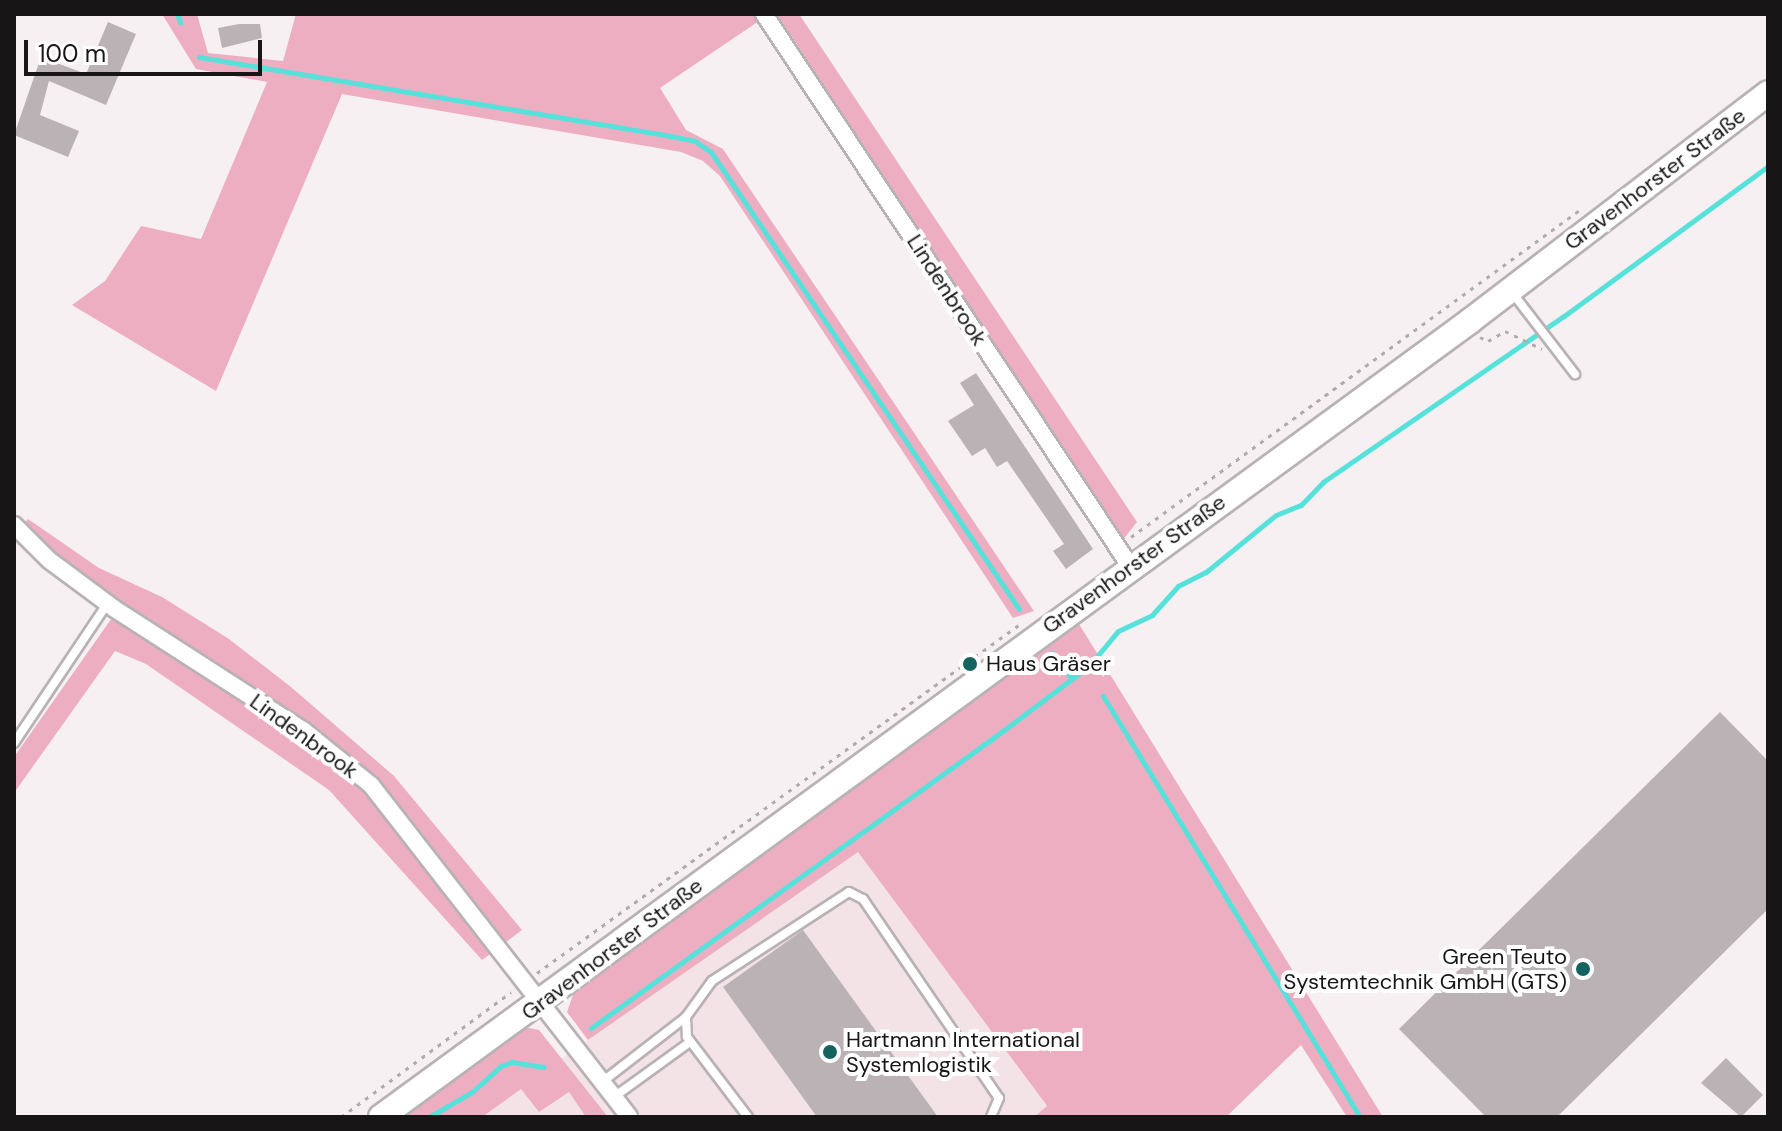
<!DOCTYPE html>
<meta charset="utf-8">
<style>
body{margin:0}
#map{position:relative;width:1782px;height:1131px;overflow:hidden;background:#f7f0f2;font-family:"DM Sans",sans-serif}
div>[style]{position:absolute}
.built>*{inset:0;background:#f3e3e7}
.green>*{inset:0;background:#edaec2}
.stream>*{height:5px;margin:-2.5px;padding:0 2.5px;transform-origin:2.5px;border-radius:2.5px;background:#56e1da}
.building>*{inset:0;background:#bab2b4}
.path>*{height:3px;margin-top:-1.5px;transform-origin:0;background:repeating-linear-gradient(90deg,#b0abac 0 4px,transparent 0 10px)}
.roads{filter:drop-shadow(2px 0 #b9b2b4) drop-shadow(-2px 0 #b9b2b4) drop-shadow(0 2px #b9b2b4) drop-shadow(0 -2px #b9b2b4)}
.service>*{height:8px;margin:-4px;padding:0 4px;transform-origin:4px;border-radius:4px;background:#fff}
.minor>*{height:16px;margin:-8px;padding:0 8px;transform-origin:8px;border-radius:8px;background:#fff}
.secondary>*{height:24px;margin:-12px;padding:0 12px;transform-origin:12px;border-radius:12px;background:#fff}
.dots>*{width:22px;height:22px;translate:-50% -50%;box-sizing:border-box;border:4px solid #fff;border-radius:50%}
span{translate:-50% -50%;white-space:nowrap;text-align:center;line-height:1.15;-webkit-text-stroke:8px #fff;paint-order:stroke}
.street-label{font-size:22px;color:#181516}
.poi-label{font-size:22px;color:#181516}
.left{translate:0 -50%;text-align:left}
.right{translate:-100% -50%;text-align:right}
.frame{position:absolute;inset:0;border:16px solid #181516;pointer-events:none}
.scale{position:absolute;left:24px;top:40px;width:238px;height:36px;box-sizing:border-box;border:4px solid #181516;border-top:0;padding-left:10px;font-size:24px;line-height:28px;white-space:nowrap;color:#181516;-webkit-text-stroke:6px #fff;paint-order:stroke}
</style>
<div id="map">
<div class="built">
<i style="clip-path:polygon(858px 851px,1047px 1107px,1034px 1117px,478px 1117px)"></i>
</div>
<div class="green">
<i style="clip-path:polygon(162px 14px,197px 14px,208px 53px,283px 61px,296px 14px,755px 14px,759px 21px,660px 88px,686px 130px,723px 149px,1034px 611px,1013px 618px,720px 176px,703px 161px,681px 152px,342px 94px,216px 391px,72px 305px,105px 281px,141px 226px,201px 239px,267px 82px,196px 69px)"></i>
<i style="clip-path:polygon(777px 14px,799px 14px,1137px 522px,1122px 541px)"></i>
<i style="clip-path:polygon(28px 519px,99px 568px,162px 597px,229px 639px,291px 687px,394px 776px,522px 930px,482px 960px,329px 790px,146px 664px,115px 651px,14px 793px,14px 757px,121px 605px,54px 556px,24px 524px)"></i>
<i style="clip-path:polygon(1079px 624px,1383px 1117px,1347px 1117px,1301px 1045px,1226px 1117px,1034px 1117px,1047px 1106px,858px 852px,588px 1040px,567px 1012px,575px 989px)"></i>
<i style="clip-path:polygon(529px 1028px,539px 1030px,608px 1117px,586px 1117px,569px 1092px,539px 1112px,521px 1089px,482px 1117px,389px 1117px,518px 1029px)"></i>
</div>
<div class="stream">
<i style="left:177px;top:14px;width:9px;rotate:69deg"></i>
<i style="left:199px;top:57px;width:472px;rotate:9.5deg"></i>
<i style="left:665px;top:135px;width:31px;rotate:11deg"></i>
<i style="left:695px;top:141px;width:19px;rotate:35deg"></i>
<i style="left:711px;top:152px;width:551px;rotate:56.02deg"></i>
<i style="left:1052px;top:653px;width:31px;rotate:52deg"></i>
<i style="left:1103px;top:696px;width:493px;rotate:58.6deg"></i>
<i style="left:591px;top:1028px;width:499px;rotate:-35.8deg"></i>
<i style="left:996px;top:736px;width:116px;rotate:-37deg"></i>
<i style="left:1089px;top:666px;width:45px;rotate:-50.4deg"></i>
<i style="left:1118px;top:631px;width:38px;rotate:-25deg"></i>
<i style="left:1152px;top:615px;width:39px;rotate:-48deg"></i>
<i style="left:1178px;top:586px;width:31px;rotate:-27deg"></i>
<i style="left:1206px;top:572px;width:90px;rotate:-39.2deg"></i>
<i style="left:1276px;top:515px;width:27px;rotate:-22deg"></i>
<i style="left:1301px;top:505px;width:32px;rotate:-46deg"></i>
<i style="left:1323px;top:482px;width:293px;rotate:-34.6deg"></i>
<i style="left:1564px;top:316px;width:253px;rotate:-36.3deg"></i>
<i style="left:429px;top:1117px;width:50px;rotate:-30.2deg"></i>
<i style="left:472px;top:1092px;width:39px;rotate:-42deg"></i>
<i style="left:501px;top:1066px;width:12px;rotate:-20deg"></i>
<i style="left:512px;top:1062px;width:32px;rotate:9deg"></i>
</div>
<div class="building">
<i style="clip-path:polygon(108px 22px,136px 34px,106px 105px,49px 81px,40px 115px,79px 131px,68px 157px,14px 135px,41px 57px,86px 74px)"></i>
<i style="clip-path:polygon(239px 24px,260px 24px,262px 38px,222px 48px,218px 28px)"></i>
<i style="clip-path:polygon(976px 373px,1093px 549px,1066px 569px,1053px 551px,1064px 544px,1007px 461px,997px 467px,985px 448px,972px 456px,948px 421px,974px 405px,960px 383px)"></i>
<i style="clip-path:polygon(1720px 712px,1768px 761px,1768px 909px,1557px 1117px,1486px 1117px,1399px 1029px)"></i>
<i style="clip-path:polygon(803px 930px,938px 1117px,817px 1117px,723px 987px)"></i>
<i style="clip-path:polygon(1726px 1058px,1763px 1095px,1741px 1117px,1701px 1083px)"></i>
</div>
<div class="path">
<i style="left:1480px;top:337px;width:9px;rotate:27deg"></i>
<i style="left:1488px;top:341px;width:20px;rotate:-30deg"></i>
<i style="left:1505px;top:331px;width:41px;rotate:25.9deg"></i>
<i style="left:1131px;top:537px;width:557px;rotate:-36.09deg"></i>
<i style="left:537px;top:973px;width:599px;rotate:-35.84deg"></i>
<i style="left:341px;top:1117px;width:211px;rotate:-36.3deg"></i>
</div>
<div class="roads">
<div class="service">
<i style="left:1511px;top:291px;width:105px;rotate:52.4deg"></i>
<i style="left:14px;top:743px;width:167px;rotate:-56.2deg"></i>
<i style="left:602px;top:1082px;width:106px;rotate:-37.7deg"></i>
<i style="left:614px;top:1097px;width:94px;rotate:-35.9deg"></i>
<i style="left:748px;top:1117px;width:101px;rotate:-127.3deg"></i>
<i style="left:687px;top:1037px;width:20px;rotate:-93deg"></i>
<i style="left:686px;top:1017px;width:44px;rotate:-54.2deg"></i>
<i style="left:712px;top:981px;width:163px;rotate:-33deg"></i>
<i style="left:849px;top:892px;width:16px;rotate:27deg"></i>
<i style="left:863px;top:899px;width:241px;rotate:55.7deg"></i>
<i style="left:999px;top:1098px;width:21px;rotate:113deg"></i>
</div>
<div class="minor">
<i style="left:764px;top:14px;width:662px;rotate:56.45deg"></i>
<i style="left:14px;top:525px;width:49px;rotate:45deg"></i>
<i style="left:49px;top:560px;width:82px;rotate:36.6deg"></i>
<i style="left:115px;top:609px;width:224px;rotate:32.8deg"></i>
<i style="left:303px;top:730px;width:87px;rotate:39deg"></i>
<i style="left:371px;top:785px;width:420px;rotate:52.1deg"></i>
</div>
<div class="secondary">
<i style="left:381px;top:1117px;width:1349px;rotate:-36.16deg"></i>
<i style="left:1470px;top:321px;width:375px;rotate:-37.4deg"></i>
</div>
</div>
<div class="dots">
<i style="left:970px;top:664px;background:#156360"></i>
<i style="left:1583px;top:969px;background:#156360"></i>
<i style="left:830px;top:1052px;background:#156360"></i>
</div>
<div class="street-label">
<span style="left:1655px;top:179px;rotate:-37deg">Gravenhorster Straße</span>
<span style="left:947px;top:290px;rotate:57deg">Lindenbrook</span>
<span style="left:1134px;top:564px;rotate:-36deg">Gravenhorster Straße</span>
<span style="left:304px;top:736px;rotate:36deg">Lindenbrook</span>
<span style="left:612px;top:949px;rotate:-37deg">Gravenhorster Straße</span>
</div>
<div class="poi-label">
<span class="left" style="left:986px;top:664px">Haus Gräser</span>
<span class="right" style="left:1567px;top:969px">Green Teuto<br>Systemtechnik GmbH (GTS)</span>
<span class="left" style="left:846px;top:1052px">Hartmann International<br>Systemlogistik</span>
</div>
<div class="frame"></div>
<div class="scale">100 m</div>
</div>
